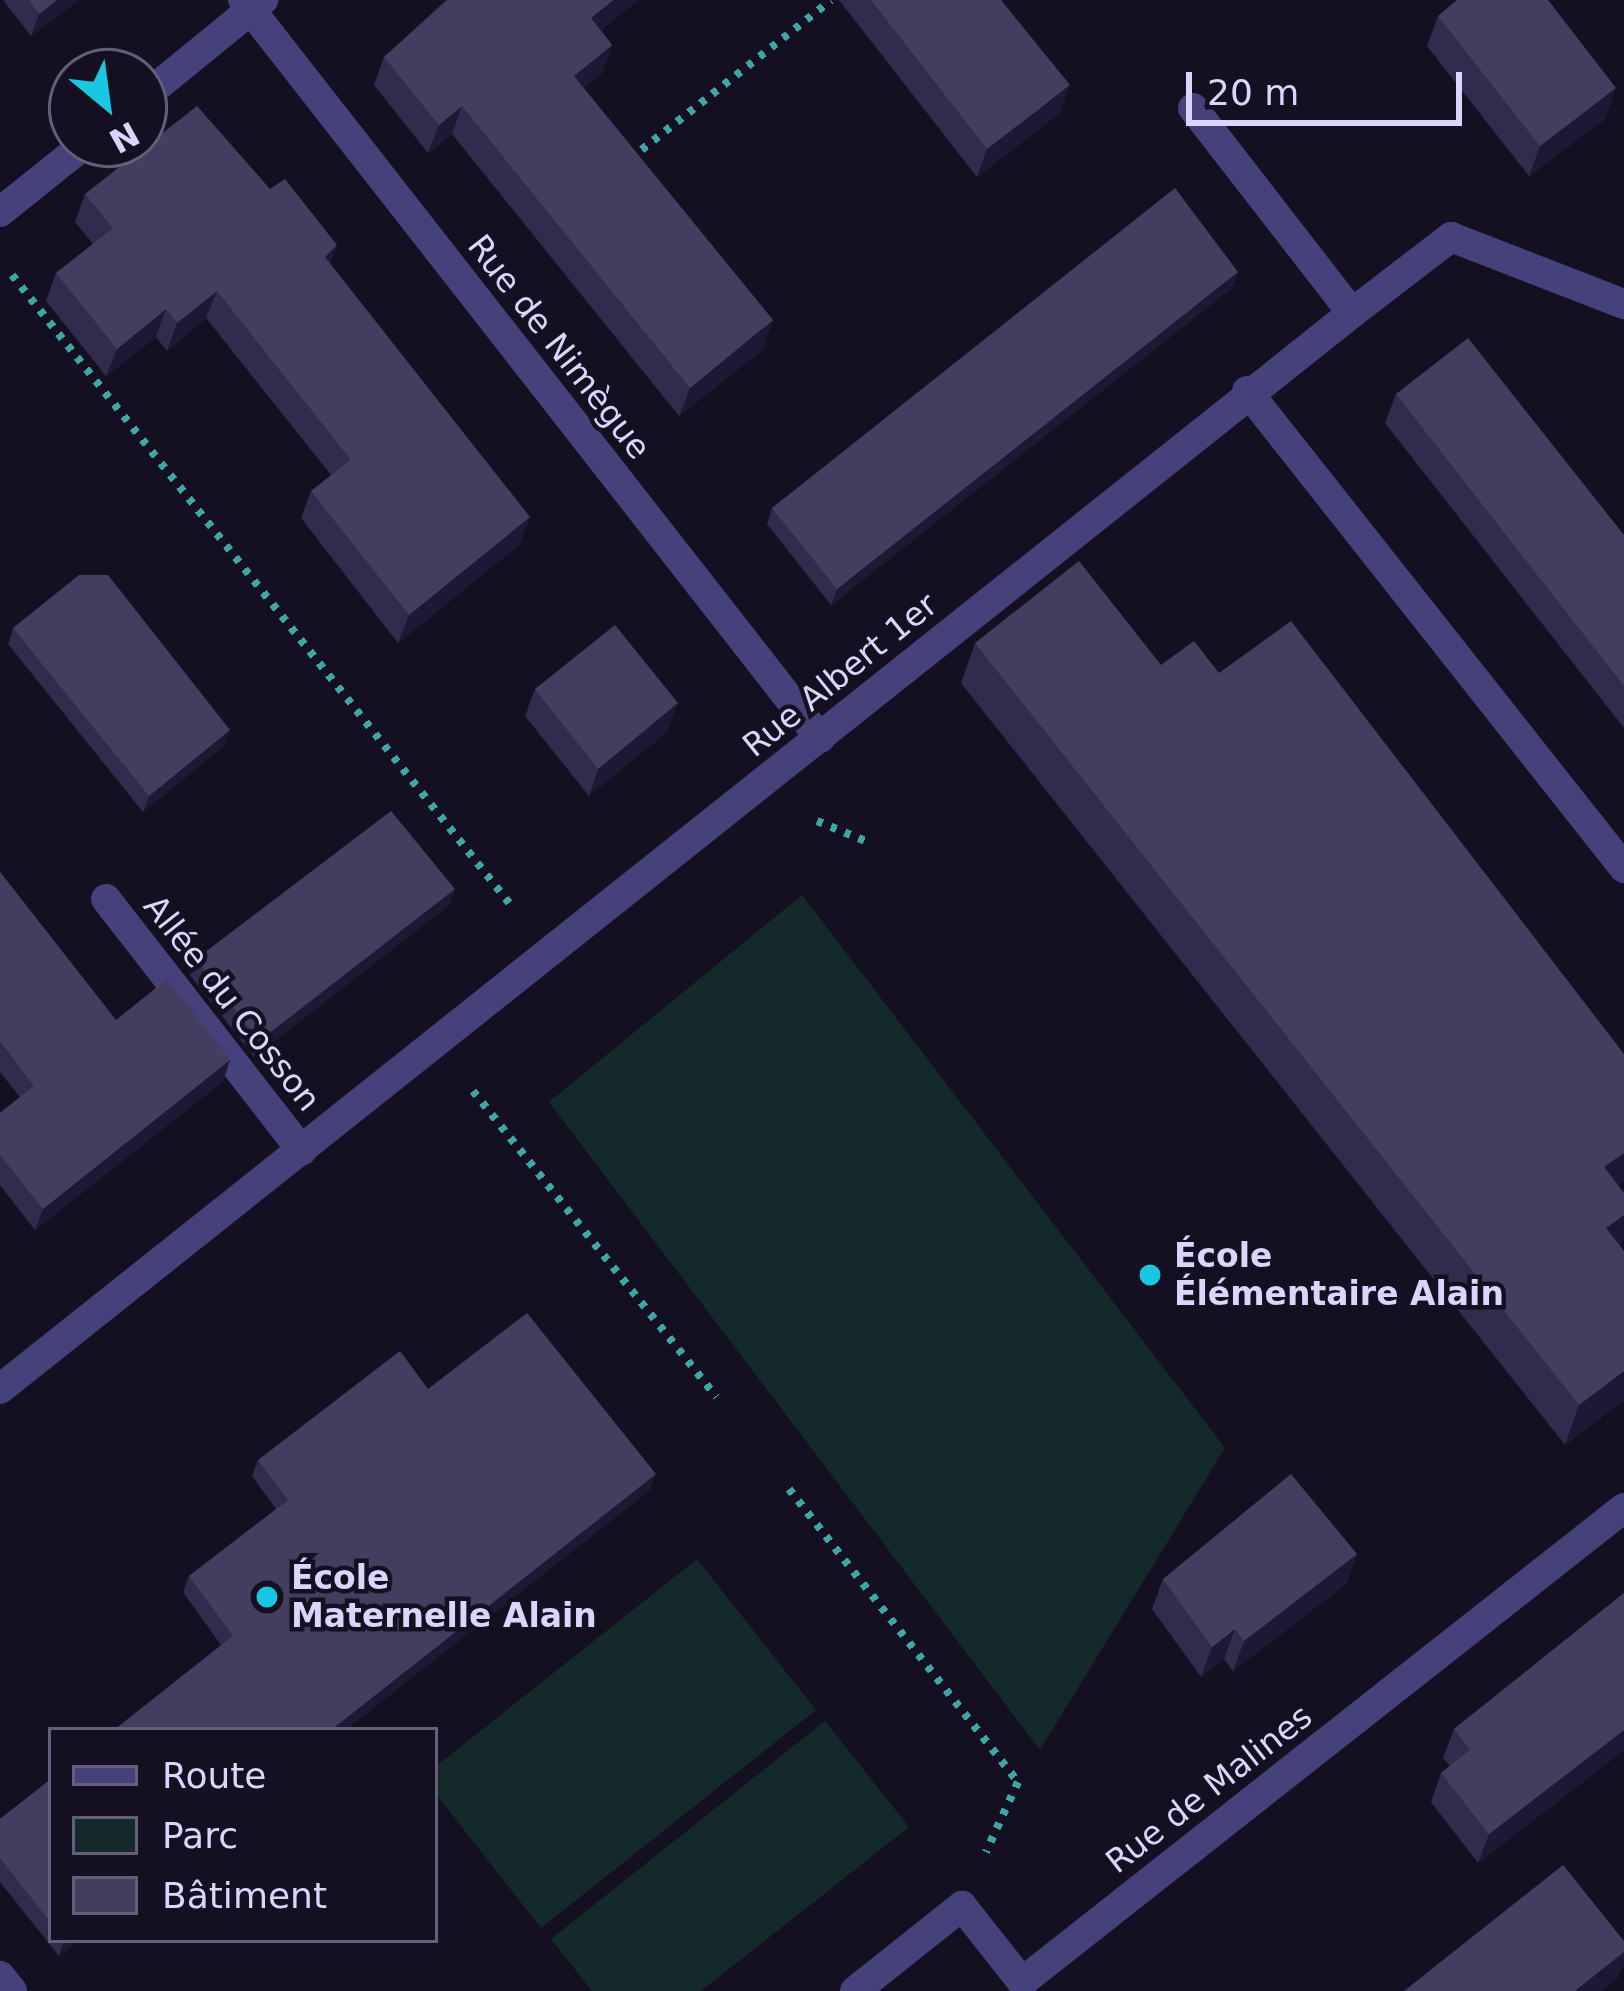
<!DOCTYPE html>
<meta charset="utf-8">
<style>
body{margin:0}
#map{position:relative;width:1624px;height:1991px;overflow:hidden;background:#141021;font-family:"DejaVu Sans",sans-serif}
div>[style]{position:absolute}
.green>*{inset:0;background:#142a2a}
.path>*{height:8px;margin-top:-4px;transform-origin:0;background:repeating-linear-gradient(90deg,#3ca7a4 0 6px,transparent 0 15px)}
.street>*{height:30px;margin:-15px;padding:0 15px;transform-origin:15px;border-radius:15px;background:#44417b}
.wall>*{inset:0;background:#332b4d}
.shaded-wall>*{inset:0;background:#1f1834}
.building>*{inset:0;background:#453d60}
.dots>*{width:33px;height:33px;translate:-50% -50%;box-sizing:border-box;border:6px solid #141021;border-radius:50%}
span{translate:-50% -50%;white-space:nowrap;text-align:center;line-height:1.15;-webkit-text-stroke:9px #141021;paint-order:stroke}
.street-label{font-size:33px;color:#dad5fa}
.poi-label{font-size:33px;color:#dad5fa;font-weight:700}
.left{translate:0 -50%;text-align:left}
.legend{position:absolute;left:48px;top:1727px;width:390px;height:216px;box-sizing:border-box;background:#141021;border:3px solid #635f78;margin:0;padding:15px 21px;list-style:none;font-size:36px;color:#dad5fa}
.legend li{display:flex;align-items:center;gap:24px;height:60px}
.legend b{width:60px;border:3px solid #635f78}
.north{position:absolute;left:48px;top:48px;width:120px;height:120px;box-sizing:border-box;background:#141021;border:3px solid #635f78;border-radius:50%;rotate:151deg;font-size:33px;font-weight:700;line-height:48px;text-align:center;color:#dad5fa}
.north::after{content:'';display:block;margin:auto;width:42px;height:54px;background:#1ac7e1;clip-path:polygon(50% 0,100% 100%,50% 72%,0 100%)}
.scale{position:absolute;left:1186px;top:72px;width:276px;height:54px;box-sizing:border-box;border:6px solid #dad5fa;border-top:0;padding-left:15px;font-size:36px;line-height:42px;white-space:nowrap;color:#dad5fa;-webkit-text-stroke:9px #141021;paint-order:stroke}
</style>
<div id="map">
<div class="green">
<i style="clip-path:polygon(802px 895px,1225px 1448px,1040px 1750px,549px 1102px)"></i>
<i style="clip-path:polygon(697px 1559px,816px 1710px,541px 1928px,435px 1793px,435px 1767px)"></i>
<i style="clip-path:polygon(825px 1721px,909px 1827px,701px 1991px,592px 1991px,551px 1939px)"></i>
</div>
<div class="path">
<i style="left:630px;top:159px;width:256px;rotate:-38.3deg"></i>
<i style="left:12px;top:275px;width:801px;rotate:51.64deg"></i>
<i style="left:817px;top:821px;width:57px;rotate:22.5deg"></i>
<i style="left:473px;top:1091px;width:391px;rotate:51.5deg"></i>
<i style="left:789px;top:1489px;width:372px;rotate:52deg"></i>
<i style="left:1018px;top:1782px;width:77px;rotate:114.6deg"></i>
</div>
<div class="street">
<i style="left:243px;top:0;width:937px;rotate:51.98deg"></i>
<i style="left:144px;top:97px;width:154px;rotate:-39.2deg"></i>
<i style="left:1193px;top:108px;width:259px;rotate:52.2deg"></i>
<i style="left:1352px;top:313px;width:125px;rotate:-37.5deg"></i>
<i style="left:1451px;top:237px;width:186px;rotate:21.2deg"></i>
<i style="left:0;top:212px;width:109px;rotate:-38.7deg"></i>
<i style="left:1247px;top:391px;width:608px;rotate:51.68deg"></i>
<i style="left:106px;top:899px;width:319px;rotate:52.1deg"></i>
<i style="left:0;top:1389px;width:1728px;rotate:-38.51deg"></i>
<i style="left:0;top:1976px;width:19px;rotate:51deg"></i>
<i style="left:855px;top:1991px;width:137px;rotate:-38.5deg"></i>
<i style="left:962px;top:1906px;width:97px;rotate:51.7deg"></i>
<i style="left:1022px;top:1982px;width:766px;rotate:-38.22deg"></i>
</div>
<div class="wall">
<i style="clip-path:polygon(3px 0,79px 0,31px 36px)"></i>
<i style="clip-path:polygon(446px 0,638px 0,601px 30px,612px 45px,602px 73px,583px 88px,773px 320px,763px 349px,679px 416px,452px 134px,428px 153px,374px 85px,384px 57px)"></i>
<i style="clip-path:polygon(839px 0,1001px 0,1060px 113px,977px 177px)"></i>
<i style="clip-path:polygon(1438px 16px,1606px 118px,1529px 176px,1427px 46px)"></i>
<i style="clip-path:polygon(85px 194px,330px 264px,520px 544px,398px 643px,301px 518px,311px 491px,331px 475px,206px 318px,167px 351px,156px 337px,106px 376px,46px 301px,56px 273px,93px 244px,75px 222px)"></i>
<i style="clip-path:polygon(1232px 288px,831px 605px,767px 524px,772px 508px)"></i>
<i style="clip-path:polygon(1396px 394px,1624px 535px,1624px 728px,1385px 423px)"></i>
<i style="clip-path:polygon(13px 628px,224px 746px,143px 812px,8px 644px)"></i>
<i style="clip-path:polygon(975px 643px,1161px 665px,1619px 1186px,1620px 1246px,1624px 1251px,1624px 1400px,1565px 1445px,961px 683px)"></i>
<i style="clip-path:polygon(535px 689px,668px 731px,589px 796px,525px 716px)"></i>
<i style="clip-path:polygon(0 872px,116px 1020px,230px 1060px,223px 1081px,35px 1230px,0 1185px,0 1113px,20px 1097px,0 1072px)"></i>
<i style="clip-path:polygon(455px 889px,449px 905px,254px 1057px,190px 975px,196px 959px)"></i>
<i style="clip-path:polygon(428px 1389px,650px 1490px,345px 1730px,114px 1730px,221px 1645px,183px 1592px,189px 1576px,276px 1509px,252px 1476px,258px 1460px)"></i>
<i style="clip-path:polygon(1357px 1554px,1346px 1584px,1233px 1671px,1224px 1659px,1201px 1677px,1152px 1609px,1163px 1579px)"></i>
<i style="clip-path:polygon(1624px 1593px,1624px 1750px,1478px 1863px,1431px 1802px,1441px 1773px,1450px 1766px,1443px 1758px,1454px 1729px)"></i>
<i style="clip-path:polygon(51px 1779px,51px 1940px,79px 1940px,59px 1956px,0 1882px,0 1819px)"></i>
</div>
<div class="shaded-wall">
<i style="clip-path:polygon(57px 0,79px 0,31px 36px,39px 14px)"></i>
<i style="clip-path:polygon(613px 0,638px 0,581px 46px,591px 18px)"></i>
<i style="clip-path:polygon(612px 45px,602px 73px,563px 104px,574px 76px)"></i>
<i style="clip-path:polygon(1070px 85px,1060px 113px,977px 177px,987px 149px)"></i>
<i style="clip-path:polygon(1616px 88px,1606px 118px,1529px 176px,1540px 146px)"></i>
<i style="clip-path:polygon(462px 106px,452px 134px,428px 153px,439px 125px)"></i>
<i style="clip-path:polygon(337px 245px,327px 273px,325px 257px)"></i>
<i style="clip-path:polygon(1238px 272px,1232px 288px,831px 605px,837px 589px)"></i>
<i style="clip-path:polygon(217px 291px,206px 318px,167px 351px,177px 323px)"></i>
<i style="clip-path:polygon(166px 309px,156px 337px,106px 376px,117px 349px)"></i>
<i style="clip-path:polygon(773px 320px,763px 349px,679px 416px,690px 388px)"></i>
<i style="clip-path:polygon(530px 517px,520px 544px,398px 643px,409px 615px)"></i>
<i style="clip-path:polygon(678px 703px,668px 731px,589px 796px,598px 769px)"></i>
<i style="clip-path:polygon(230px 730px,224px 746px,143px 812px,149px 796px)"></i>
<i style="clip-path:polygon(455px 889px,449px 905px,254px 1057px,259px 1041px)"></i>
<i style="clip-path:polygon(230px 1060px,223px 1081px,35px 1230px,43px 1209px)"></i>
<i style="clip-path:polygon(1624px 1153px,1624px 1182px,1590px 1207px,1604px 1167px)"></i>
<i style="clip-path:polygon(1624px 1215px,1624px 1236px,1620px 1247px,1606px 1228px)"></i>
<i style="clip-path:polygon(1624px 1371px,1624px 1400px,1565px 1445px,1579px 1405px)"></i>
<i style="clip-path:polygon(656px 1474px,650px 1490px,345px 1730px,331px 1730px)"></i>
<i style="clip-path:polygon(1357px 1554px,1346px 1584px,1233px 1671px,1244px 1641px)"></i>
<i style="clip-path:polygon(1235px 1629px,1224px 1659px,1201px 1677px,1212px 1647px)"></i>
<i style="clip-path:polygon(1624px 1730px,1624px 1750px,1478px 1863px,1489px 1834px)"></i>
<i style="clip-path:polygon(64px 1940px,79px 1940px,59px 1956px)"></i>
<i style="clip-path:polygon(1624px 1952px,1624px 1963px,1618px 1978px,1602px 1991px,1575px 1991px)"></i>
</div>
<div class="building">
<i style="clip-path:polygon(29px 0,57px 0,39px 14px)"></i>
<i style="clip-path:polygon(448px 0,613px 0,591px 18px,612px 45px,574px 76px,773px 320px,690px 388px,462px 106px,439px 125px,384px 57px)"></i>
<i style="clip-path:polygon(871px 0,1001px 0,1070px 85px,987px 149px)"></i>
<i style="clip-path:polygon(1457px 0,1548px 0,1616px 88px,1540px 146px,1438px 16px)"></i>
<i style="clip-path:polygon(197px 106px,270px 189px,285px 179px,337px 245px,325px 257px,530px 517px,409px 615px,311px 491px,351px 460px,217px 291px,177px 323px,166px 309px,117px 349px,56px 273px,113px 228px,85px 194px)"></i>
<i style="clip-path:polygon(1175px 188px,1238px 272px,837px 589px,772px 508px)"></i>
<i style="clip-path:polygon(1468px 338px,1624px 535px,1624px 686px,1396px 394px)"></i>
<i style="clip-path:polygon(1079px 561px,1161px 665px,1194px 641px,1219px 673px,1291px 621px,1624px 1054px,1624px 1153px,1604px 1167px,1624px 1193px,1624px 1215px,1606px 1228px,1624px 1251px,1624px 1371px,1579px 1405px,975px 643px)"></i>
<i style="clip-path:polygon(79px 575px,108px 575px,230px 730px,149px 796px,13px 628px)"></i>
<i style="clip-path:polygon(615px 625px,678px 703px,598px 769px,535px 689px)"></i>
<i style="clip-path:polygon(391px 811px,455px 889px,259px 1041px,196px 959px)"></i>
<i style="clip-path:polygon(0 872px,116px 1020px,167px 979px,230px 1060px,43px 1209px,0 1155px,0 1113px,34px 1086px,0 1041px)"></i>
<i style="clip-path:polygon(527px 1313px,656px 1474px,331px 1730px,114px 1730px,233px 1636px,189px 1576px,288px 1500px,258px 1460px,400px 1351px,428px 1389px)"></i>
<i style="clip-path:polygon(1291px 1474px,1357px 1554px,1244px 1641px,1235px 1629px,1212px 1647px,1163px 1579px)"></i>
<i style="clip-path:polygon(1624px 1593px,1624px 1730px,1489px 1834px,1441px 1773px,1470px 1750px,1454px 1729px)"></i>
<i style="clip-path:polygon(51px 1779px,51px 1923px,0 1858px,0 1819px)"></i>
<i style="clip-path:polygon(1563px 1865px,1624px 1941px,1624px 1952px,1575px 1991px,1404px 1991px)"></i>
</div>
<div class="dots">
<i style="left:1150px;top:1275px;background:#1ac7e1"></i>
<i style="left:267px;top:1597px;background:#1ac7e1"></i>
</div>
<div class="street-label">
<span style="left:559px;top:347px;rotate:52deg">Rue de Nimègue</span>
<span style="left:840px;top:675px;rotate:-39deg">Rue Albert 1er</span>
<span style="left:232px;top:1003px;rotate:52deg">Allée du Cosson</span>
<span style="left:1209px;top:1789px;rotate:-38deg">Rue de Malines</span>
</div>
<div class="poi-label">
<span class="left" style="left:1174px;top:1275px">École<br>Élémentaire Alain</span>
<span class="left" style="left:291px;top:1597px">École<br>Maternelle Alain</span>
</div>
<ul class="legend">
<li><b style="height:15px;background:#44417b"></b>Route</li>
<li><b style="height:33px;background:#142a2a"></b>Parc</li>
<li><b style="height:33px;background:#453d60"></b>Bâtiment</li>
</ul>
<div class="north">N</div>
<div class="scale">20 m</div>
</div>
